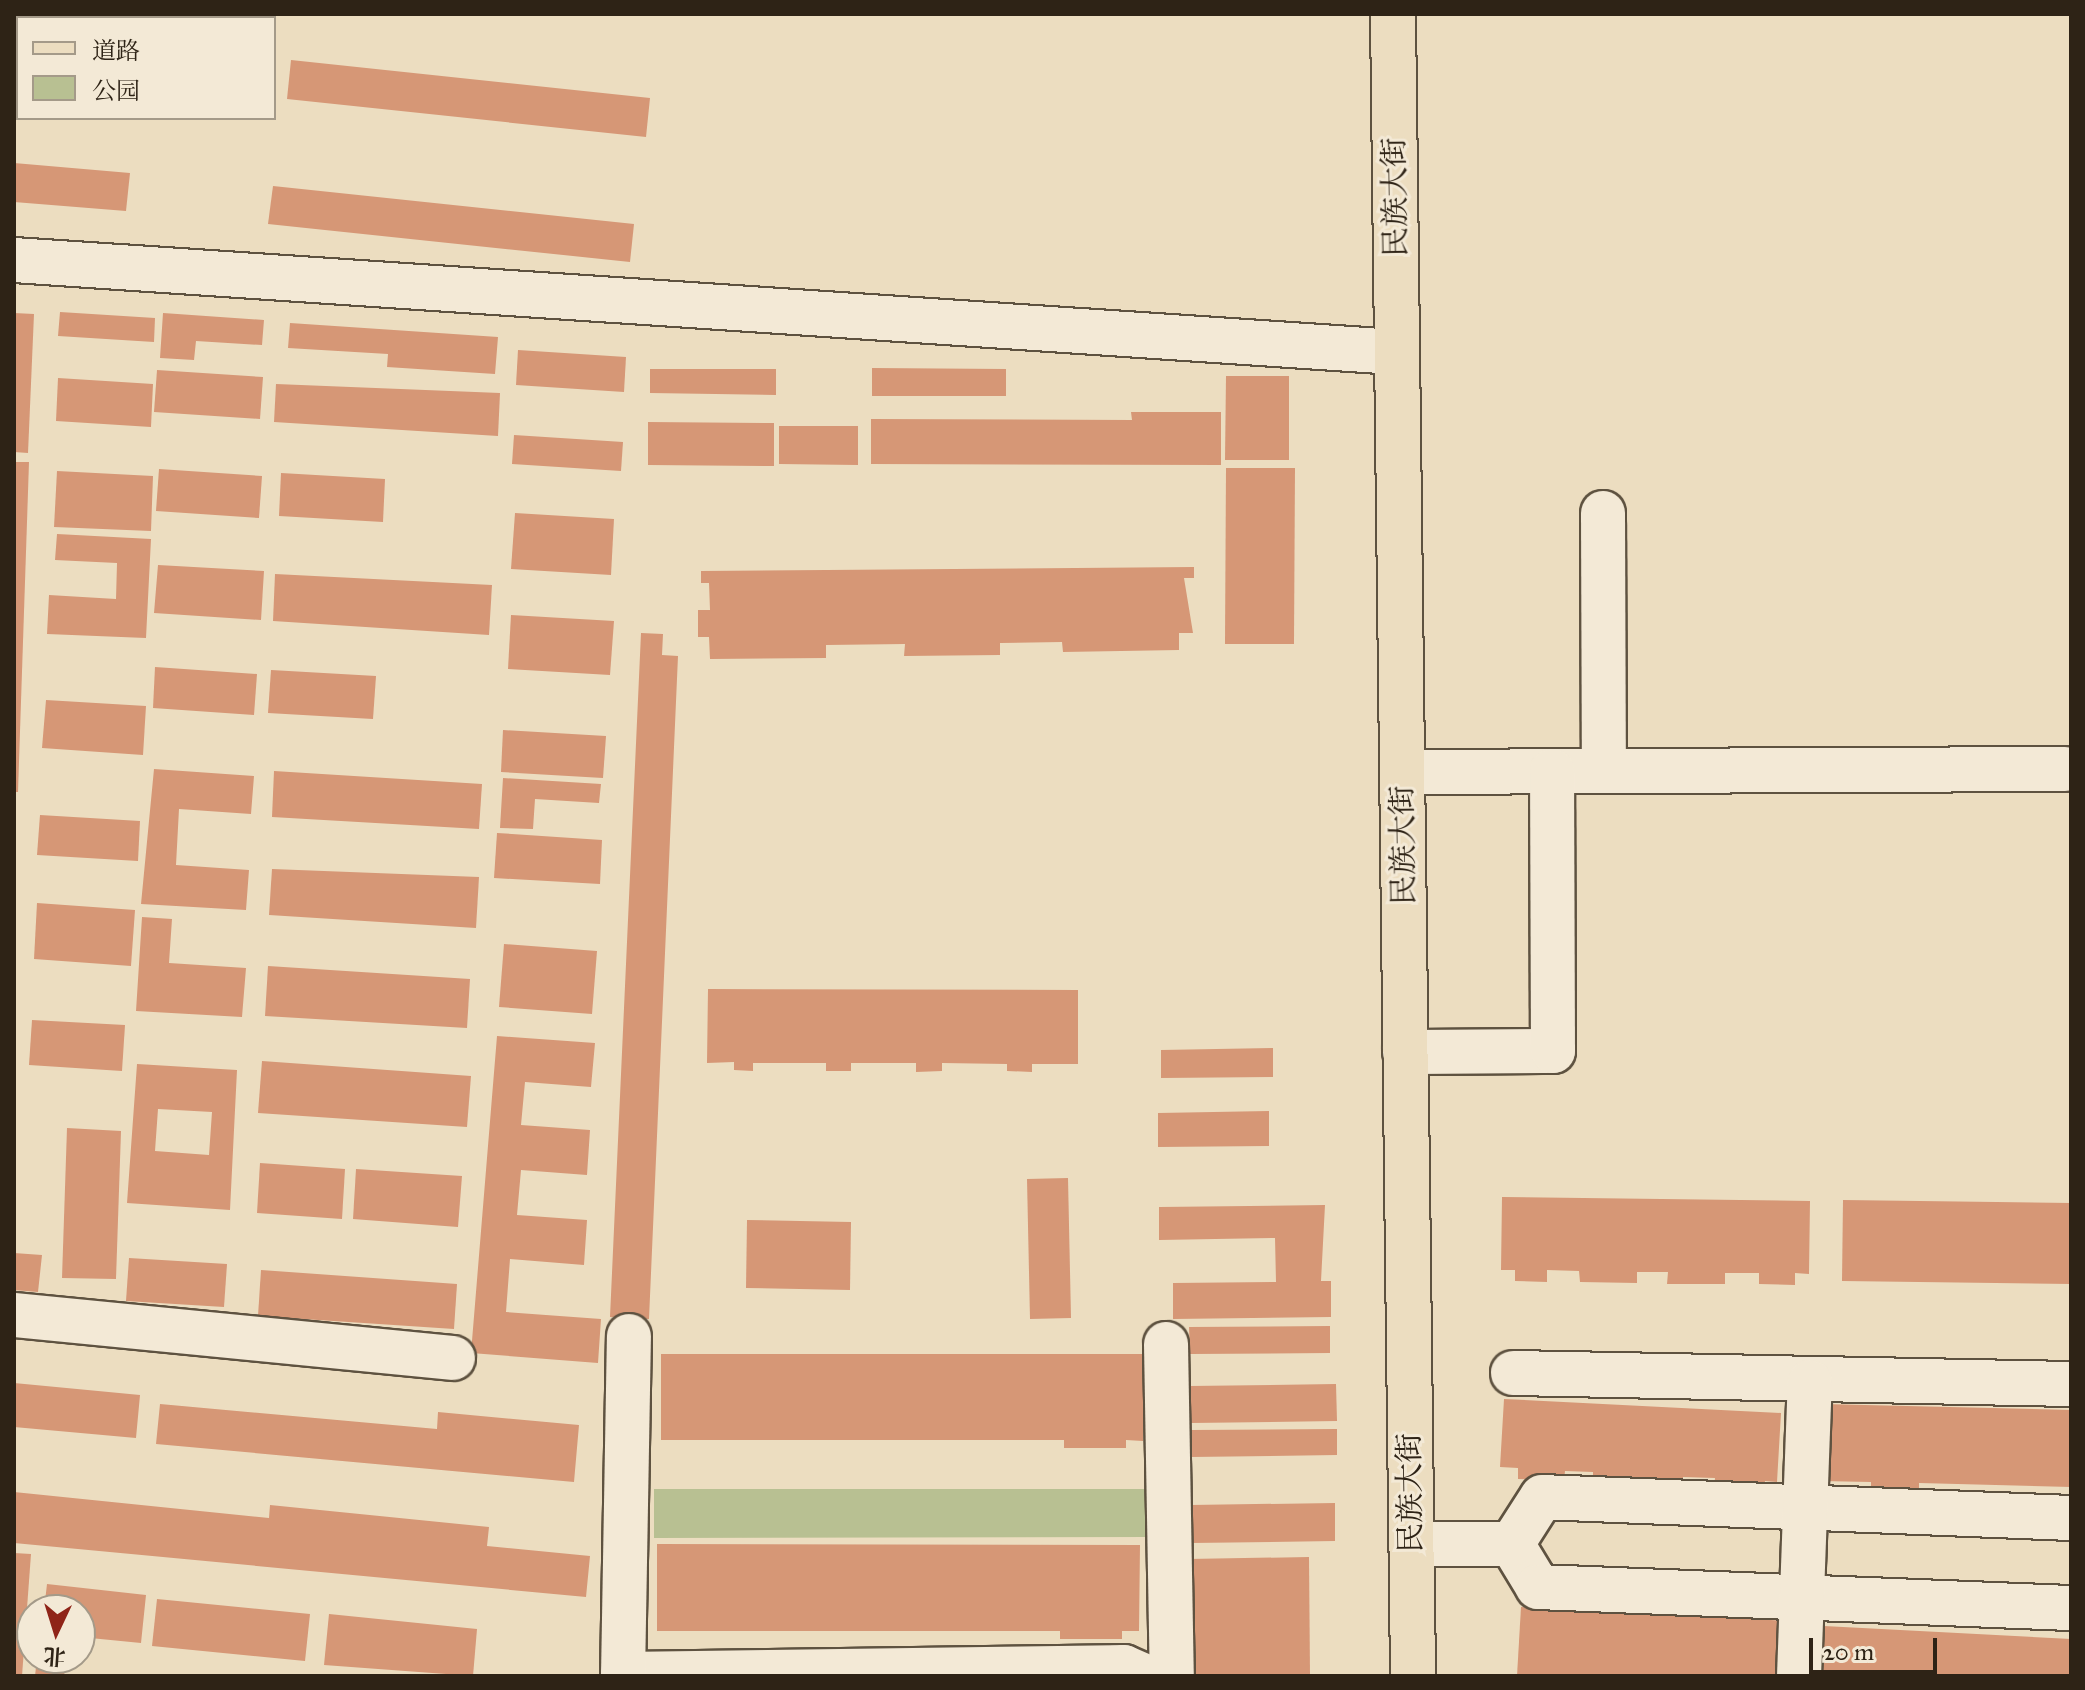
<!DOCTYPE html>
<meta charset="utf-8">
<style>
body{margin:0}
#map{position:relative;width:2085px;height:1690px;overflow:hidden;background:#ecddc0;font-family:"IM FELL Great Primer","Noto Serif SC",serif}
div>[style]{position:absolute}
.green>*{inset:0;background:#b8c092}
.building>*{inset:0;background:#d69776}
.roads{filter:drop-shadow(2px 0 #5e5240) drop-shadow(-2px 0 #5e5240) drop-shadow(0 2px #5e5240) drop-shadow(0 -2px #5e5240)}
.minor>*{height:44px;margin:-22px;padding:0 22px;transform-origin:22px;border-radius:22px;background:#f3e9d6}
.major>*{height:44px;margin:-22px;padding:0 22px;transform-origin:22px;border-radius:22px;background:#ecddc0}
span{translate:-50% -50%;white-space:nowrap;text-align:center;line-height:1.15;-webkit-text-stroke:6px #f3e9d6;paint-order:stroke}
.street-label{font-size:30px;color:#2e2316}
.frame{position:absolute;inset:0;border:16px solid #2e2316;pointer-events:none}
.legend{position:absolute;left:16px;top:16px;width:260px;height:104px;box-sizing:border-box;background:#f3e9d6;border:2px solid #a49a89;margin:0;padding:10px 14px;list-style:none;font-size:24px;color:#2e2316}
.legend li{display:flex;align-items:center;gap:16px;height:40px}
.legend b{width:40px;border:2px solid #a49a89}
.north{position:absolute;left:16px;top:1594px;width:80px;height:80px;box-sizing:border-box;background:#f3e9d6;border:2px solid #a49a89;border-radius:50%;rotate:184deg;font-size:22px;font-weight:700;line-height:32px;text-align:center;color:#2e2316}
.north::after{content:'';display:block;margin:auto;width:28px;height:36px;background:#8f2418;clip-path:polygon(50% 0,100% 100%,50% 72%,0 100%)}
.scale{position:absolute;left:1809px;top:1638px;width:128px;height:36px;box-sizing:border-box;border:4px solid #2e2316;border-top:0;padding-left:10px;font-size:24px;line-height:28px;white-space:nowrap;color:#2e2316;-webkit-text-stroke:6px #f3e9d6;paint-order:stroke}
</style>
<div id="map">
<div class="green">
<i style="clip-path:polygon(654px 1489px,1150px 1489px,1150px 1537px,654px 1538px)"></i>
</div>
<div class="building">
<i style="clip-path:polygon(291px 60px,650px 98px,646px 137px,287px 99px)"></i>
<i style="clip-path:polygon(14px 163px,130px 173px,126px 211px,14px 202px)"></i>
<i style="clip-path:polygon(273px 186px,634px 224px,630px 262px,268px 224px)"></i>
<i style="clip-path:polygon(60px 312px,155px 318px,154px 342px,58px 336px)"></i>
<i style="clip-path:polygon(14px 313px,34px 314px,28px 453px,14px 452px)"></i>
<i style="clip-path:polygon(163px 313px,264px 320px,262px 345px,196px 341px,194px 360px,160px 358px)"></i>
<i style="clip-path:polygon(290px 323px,498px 337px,495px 374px,387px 367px,388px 354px,288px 348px)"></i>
<i style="clip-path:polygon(518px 350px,626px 357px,624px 392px,516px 385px)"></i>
<i style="clip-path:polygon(872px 368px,1006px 369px,1006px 396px,872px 396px)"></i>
<i style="clip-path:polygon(650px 369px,776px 369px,776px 395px,650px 393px)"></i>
<i style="clip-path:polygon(157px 370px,263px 377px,260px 419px,154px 412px)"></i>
<i style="clip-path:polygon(1226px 376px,1289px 376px,1289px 460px,1225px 460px)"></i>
<i style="clip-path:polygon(58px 378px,153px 384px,151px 427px,56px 421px)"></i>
<i style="clip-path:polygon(276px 384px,500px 393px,498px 436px,274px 422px)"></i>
<i style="clip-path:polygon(1131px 412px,1221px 412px,1221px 465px,871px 464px,871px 419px,1132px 420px)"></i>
<i style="clip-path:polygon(648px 422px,774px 423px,774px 466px,648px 465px)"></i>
<i style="clip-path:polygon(779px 426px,858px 426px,858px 465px,779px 464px)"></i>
<i style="clip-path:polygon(514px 435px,623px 442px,621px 471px,512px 464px)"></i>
<i style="clip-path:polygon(14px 462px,29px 462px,18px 792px,14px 792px)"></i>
<i style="clip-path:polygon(1226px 468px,1295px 468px,1294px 644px,1225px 644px)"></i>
<i style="clip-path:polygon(159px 469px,262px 476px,259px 518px,156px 511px)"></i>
<i style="clip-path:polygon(57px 471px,153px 476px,151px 531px,54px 527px)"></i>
<i style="clip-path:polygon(281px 473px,385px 479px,383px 522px,279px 516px)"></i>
<i style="clip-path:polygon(515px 513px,614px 519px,611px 575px,511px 569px)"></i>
<i style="clip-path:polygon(57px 534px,151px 539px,146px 638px,47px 634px,49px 595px,116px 599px,117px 563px,55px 560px)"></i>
<i style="clip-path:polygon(158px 565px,264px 571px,261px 620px,154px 613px)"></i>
<i style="clip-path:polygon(1194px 567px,1194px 578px,1184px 578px,1193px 633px,1179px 633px,1179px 650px,1063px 652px,1062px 642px,1000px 643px,1000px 655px,904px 656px,905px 644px,826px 645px,826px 658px,710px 659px,709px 637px,698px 637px,698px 610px,710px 610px,709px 583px,701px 583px,701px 571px)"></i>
<i style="clip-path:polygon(275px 574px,492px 585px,489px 635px,273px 621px)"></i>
<i style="clip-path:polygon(511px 615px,614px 621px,610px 675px,508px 669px)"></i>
<i style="clip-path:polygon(641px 633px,663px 634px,662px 655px,678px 656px,649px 1319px,610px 1317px)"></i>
<i style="clip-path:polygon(155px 667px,257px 674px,254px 715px,153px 708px)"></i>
<i style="clip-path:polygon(271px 670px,376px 676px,373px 719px,268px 713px)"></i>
<i style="clip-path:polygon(46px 700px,146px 706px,143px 755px,42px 748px)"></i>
<i style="clip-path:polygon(503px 730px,606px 736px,603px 778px,501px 772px)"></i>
<i style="clip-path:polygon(154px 769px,254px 776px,251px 814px,179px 809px,176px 865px,249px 870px,246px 910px,141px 904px)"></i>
<i style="clip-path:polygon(274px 771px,482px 784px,479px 829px,272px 817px)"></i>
<i style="clip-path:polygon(503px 778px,601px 784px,599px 803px,535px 799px,533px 829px,500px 828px)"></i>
<i style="clip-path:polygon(40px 815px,140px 821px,138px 861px,37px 855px)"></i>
<i style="clip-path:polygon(497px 833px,602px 840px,600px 884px,494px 878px)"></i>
<i style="clip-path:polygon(272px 869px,479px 877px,476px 928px,269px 915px)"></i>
<i style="clip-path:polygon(37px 903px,135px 910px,131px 966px,34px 959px)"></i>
<i style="clip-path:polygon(142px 917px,172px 919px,169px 963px,246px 968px,242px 1017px,136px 1011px)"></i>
<i style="clip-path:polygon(504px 944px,597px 951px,592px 1014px,499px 1007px)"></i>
<i style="clip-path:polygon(268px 966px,470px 979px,467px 1028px,265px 1016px)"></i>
<i style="clip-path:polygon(708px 989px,1078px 990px,1078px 1064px,1032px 1064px,1032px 1072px,1007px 1071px,1007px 1064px,942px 1063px,942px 1071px,916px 1072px,916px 1063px,851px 1063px,851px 1071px,826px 1071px,826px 1063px,753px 1063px,753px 1071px,734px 1070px,734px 1062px,707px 1063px)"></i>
<i style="clip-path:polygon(32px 1020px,125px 1025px,122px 1071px,29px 1065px)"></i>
<i style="clip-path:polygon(497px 1036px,595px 1043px,591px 1087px,525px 1082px,521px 1125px,590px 1130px,587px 1175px,521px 1170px,517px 1215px,587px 1220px,584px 1265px,510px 1259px,506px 1312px,601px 1319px,598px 1363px,471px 1353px)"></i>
<i style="clip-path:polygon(1273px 1048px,1273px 1077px,1161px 1078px,1161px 1050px)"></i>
<i style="clip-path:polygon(262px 1061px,471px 1076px,467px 1127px,258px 1113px)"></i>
<i style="clip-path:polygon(evenodd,137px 1064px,237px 1070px,230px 1210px,127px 1203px,137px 1064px,158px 1109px,212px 1112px,209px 1155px,155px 1151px,158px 1109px)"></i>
<i style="clip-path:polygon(1269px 1111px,1269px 1146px,1158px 1147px,1158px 1113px)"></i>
<i style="clip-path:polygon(67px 1128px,121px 1131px,116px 1279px,62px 1278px)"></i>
<i style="clip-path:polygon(260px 1163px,345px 1169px,342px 1219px,257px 1213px)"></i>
<i style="clip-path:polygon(356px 1169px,462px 1176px,458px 1227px,353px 1219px)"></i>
<i style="clip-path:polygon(1068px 1178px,1071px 1318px,1030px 1319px,1027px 1179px)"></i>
<i style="clip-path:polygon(1502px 1197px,1810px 1201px,1809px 1274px,1795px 1273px,1795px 1285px,1759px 1284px,1759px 1273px,1725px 1273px,1725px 1284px,1667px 1284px,1668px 1272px,1637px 1272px,1637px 1283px,1580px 1282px,1579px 1271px,1547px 1270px,1547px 1282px,1515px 1281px,1515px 1270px,1501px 1270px)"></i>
<i style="clip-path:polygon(1843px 1200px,2071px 1203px,2071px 1284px,1842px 1281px)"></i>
<i style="clip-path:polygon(1325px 1205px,1321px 1281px,1331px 1281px,1331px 1317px,1173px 1319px,1173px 1283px,1276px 1282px,1275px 1238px,1159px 1240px,1159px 1207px)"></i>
<i style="clip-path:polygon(747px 1220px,851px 1222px,850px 1290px,746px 1288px)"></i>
<i style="clip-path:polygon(14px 1253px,42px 1255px,38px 1292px,14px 1290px)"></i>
<i style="clip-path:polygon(129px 1258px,227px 1264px,224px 1307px,126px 1301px)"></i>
<i style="clip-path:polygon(261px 1270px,457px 1284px,454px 1329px,258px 1316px)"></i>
<i style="clip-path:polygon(1330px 1326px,1330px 1353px,1190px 1354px,1189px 1327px)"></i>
<i style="clip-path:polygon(661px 1354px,1143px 1354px,1143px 1441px,1126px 1440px,1126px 1448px,1064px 1448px,1064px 1440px,661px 1440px)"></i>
<i style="clip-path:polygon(14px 1383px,140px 1395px,136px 1438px,14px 1427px)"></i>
<i style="clip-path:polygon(1336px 1384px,1337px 1421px,1191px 1423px,1190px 1386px)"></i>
<i style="clip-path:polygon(1504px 1399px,1781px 1413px,1777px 1482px,1765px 1481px,1764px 1491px,1714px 1488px,1715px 1478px,1683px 1477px,1683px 1486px,1593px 1481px,1593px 1472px,1565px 1471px,1564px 1481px,1518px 1479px,1518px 1468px,1500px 1467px)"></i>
<i style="clip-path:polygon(160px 1404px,437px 1429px,438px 1412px,579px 1425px,574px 1482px,156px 1444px)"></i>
<i style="clip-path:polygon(1822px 1404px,2071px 1410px,2071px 1487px,1919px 1483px,1919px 1493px,1871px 1492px,1871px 1482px,1820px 1481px)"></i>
<i style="clip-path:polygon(1337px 1429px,1337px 1455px,1191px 1457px,1191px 1430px)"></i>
<i style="clip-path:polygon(14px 1492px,269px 1518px,270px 1505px,489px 1527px,487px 1546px,590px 1556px,586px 1597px,14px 1543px)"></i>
<i style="clip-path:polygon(1335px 1503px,1335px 1541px,1191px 1543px,1190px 1505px)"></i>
<i style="clip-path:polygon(657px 1544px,1140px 1545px,1139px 1631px,1122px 1631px,1122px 1639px,1060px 1639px,1060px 1631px,657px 1631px)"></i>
<i style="clip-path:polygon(14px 1553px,31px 1554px,22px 1676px,14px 1676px)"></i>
<i style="clip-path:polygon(1309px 1557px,1310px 1675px,1190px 1676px,1188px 1559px)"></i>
<i style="clip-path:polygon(47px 1584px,146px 1595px,141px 1643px,80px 1637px,80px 1610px,44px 1610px)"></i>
<i style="clip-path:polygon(157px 1599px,310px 1614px,305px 1661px,152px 1646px)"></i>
<i style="clip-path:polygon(1521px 1607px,1788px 1621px,1785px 1676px,1517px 1676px)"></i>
<i style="clip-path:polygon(329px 1614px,477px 1629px,473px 1676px,324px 1665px)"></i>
<i style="clip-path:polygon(1824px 1626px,2071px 1639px,2071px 1676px,1821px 1676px)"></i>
<i style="clip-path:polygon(37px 1658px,66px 1658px,64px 1676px,35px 1676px)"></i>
</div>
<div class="roads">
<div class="minor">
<i style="left:14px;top:260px;width:1386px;rotate:3.81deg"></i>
<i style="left:1603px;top:513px;width:258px;rotate:89.8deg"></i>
<i style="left:1402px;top:772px;width:663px;rotate:-0.26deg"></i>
<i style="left:1405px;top:1052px;width:148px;rotate:-0.4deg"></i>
<i style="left:1553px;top:1051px;width:280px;rotate:-90.2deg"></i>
<i style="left:14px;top:1315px;width:441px;rotate:5.6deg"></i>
<i style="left:1166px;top:1344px;width:332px;rotate:89deg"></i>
<i style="left:1513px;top:1373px;width:558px;rotate:1.13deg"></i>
<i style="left:2071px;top:1518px;width:529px;rotate:-177.73deg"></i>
<i style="left:1542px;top:1497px;width:56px;rotate:122.6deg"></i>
<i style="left:1512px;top:1544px;width:50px;rotate:58.8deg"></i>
<i style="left:1538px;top:1587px;width:533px;rotate:2.26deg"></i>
<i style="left:1411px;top:1544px;width:101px"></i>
<i style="left:623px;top:1674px;width:501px;rotate:-0.8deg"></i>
<i style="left:1124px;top:1667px;width:22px;rotate:24deg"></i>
<i style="left:623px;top:1676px;width:340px;rotate:-89deg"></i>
<i style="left:1799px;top:1676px;width:294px;rotate:-87.9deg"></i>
</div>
<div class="major">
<i style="left:1393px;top:14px;width:1662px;rotate:89.31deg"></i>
</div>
</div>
<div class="street-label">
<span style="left:1395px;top:197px;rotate:-91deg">民族大街</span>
<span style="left:1403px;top:845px;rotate:-91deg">民族大街</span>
<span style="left:1410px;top:1493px;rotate:-91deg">民族大街</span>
</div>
<div class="frame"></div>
<ul class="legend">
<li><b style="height:10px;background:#ecddc0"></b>道路</li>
<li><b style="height:22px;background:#b8c092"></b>公园</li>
</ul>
<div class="north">北</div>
<div class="scale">20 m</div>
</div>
